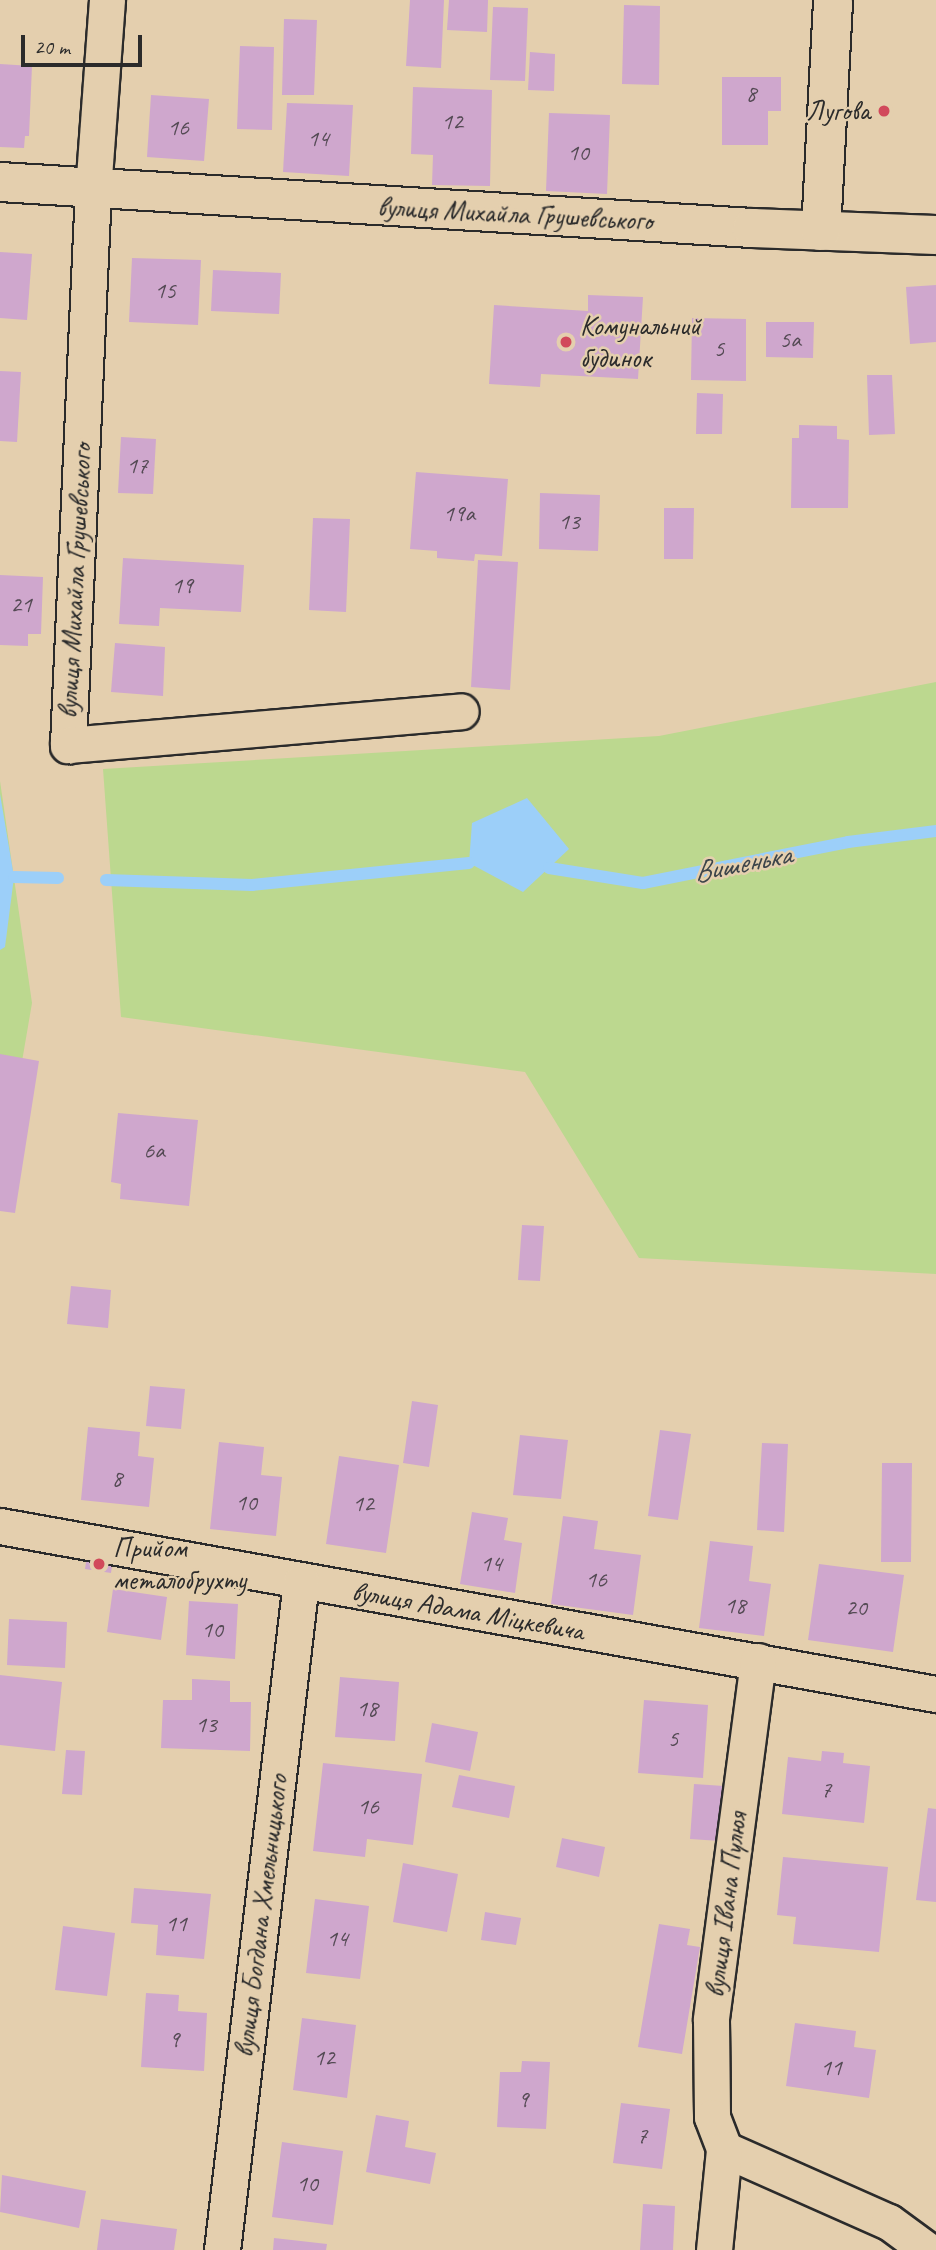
<!DOCTYPE html>
<meta charset="utf-8">
<style>
body{margin:0}
#map{position:relative;width:936px;height:2250px;overflow:hidden;background:#e4cfae;font-family:Caveat,sans-serif}
div>[style]{position:absolute}
.green>*{inset:0;background:#bcd88f}
.water>*{inset:0;background:#9ccff9}
.stream>*{height:12px;margin:-6px;padding:0 6px;transform-origin:6px;border-radius:6px;background:#9ccff9}
.building>*{inset:0;background:#cfa7cd}
.roads{filter:drop-shadow(2px 0 #2b2b2b) drop-shadow(-2px 0 #2b2b2b) drop-shadow(0 2px #2b2b2b) drop-shadow(0 -2px #2b2b2b)}
.minor>*{height:35px;margin:-17.5px;padding:0 17.5px;transform-origin:17.5px;border-radius:17.5px;background:#e4cfae}
.tertiary>*{height:38px;margin:-19px;padding:0 19px;transform-origin:19px;border-radius:19px;background:#e4cfae}
.dots>*{width:19px;height:19px;translate:-50% -50%;box-sizing:border-box;border:4px solid #e4cfae;border-radius:50%}
span{translate:-50% -50%;white-space:nowrap;text-align:center;line-height:1.15;-webkit-text-stroke:5px #e4cfae;paint-order:stroke}
.number-label{font-size:24px;color:#544a54}
.number-label span{-webkit-text-stroke-width:0}
.poi-label{font-size:28px;color:#2b2b2b}
.right{translate:-100% -50%;text-align:right}
.left{translate:0 -50%;text-align:left}
.street-label{font-size:28px;color:#2b2b2b}
.water-label{font-size:30px;color:#3c444a;font-style:italic}
.scale{position:absolute;left:21px;top:35px;width:121px;height:32px;box-sizing:border-box;border:4px solid #2b2b2b;border-top:0;padding-left:9px;font-size:21px;line-height:24px;white-space:nowrap;color:#2b2b2b;-webkit-text-stroke:5px #e4cfae;paint-order:stroke}
</style>
<div id="map">
<div class="green">
<i style="clip-path:polygon(936px 682px,936px 1274px,639px 1258px,525px 1072px,121px 1017px,103px 769px,659px 736px)"></i>
<i style="clip-path:polygon(0 781px,32px 1003px,0 1190px)"></i>
</div>
<div class="water">
<i style="clip-path:polygon(0 794px,14px 877px,5px 947px,0 950px)"></i>
<i style="clip-path:polygon(527px 798px,569px 849px,523px 892px,469px 863px,472px 823px)"></i>
</div>
<div class="stream">
<i style="left:549px;top:868px;width:95px;rotate:9.1deg"></i>
<i style="left:643px;top:883px;width:209px;rotate:-11.3deg"></i>
<i style="left:848px;top:842px;width:89px;rotate:-7.1deg"></i>
<i style="left:14px;top:877px;width:44px;rotate:1.3deg"></i>
<i style="left:106px;top:880px;width:146px;rotate:2deg"></i>
<i style="left:252px;top:885px;width:218px;rotate:-5.8deg"></i>
</div>
<div class="building">
<i style="clip-path:polygon(410px 0,444px 0,441px 68px,406px 66px)"></i>
<i style="clip-path:polygon(449px 0,488px 0,487px 32px,447px 30px)"></i>
<i style="clip-path:polygon(624px 5px,660px 6px,659px 85px,622px 84px)"></i>
<i style="clip-path:polygon(493px 7px,528px 8px,525px 81px,490px 80px)"></i>
<i style="clip-path:polygon(284px 19px,317px 20px,314px 95px,282px 95px)"></i>
<i style="clip-path:polygon(240px 46px,274px 47px,272px 130px,237px 129px)"></i>
<i style="clip-path:polygon(530px 52px,555px 54px,554px 91px,528px 90px)"></i>
<i style="clip-path:polygon(0 64px,32px 66px,29px 136px,25px 136px,24px 148px,0 147px)"></i>
<i style="clip-path:polygon(722px 77px,781px 77px,781px 111px,768px 111px,768px 145px,722px 145px)"></i>
<i style="clip-path:polygon(413px 87px,492px 90px,490px 186px,432px 185px,433px 155px,411px 154px)"></i>
<i style="clip-path:polygon(151px 95px,209px 99px,204px 161px,147px 157px)"></i>
<i style="clip-path:polygon(287px 103px,353px 105px,349px 176px,283px 172px)"></i>
<i style="clip-path:polygon(549px 113px,610px 115px,607px 194px,546px 191px)"></i>
<i style="clip-path:polygon(0 252px,32px 254px,27px 320px,0 318px)"></i>
<i style="clip-path:polygon(132px 258px,201px 260px,198px 325px,129px 322px)"></i>
<i style="clip-path:polygon(213px 270px,281px 273px,279px 314px,211px 311px)"></i>
<i style="clip-path:polygon(936px 285px,936px 342px,910px 344px,906px 287px)"></i>
<i style="clip-path:polygon(588px 295px,643px 297px,638px 379px,541px 374px,540px 387px,489px 384px,494px 305px,588px 311px)"></i>
<i style="clip-path:polygon(692px 318px,746px 319px,746px 381px,691px 380px)"></i>
<i style="clip-path:polygon(766px 322px,814px 322px,813px 358px,766px 357px)"></i>
<i style="clip-path:polygon(0 371px,21px 372px,17px 442px,0 441px)"></i>
<i style="clip-path:polygon(867px 375px,892px 375px,895px 434px,869px 435px)"></i>
<i style="clip-path:polygon(697px 393px,723px 394px,722px 434px,696px 434px)"></i>
<i style="clip-path:polygon(799px 425px,837px 426px,837px 439px,849px 440px,848px 508px,791px 508px,792px 438px,799px 438px)"></i>
<i style="clip-path:polygon(121px 437px,156px 439px,153px 494px,118px 493px)"></i>
<i style="clip-path:polygon(416px 472px,508px 479px,502px 556px,475px 554px,474px 561px,437px 558px,437px 551px,410px 549px)"></i>
<i style="clip-path:polygon(540px 493px,600px 495px,598px 551px,539px 549px)"></i>
<i style="clip-path:polygon(664px 508px,694px 508px,693px 559px,664px 559px)"></i>
<i style="clip-path:polygon(313px 518px,350px 519px,346px 612px,309px 610px)"></i>
<i style="clip-path:polygon(123px 558px,244px 565px,241px 612px,160px 608px,159px 626px,119px 624px)"></i>
<i style="clip-path:polygon(478px 560px,518px 562px,510px 690px,471px 687px)"></i>
<i style="clip-path:polygon(0 575px,43px 577px,41px 634px,28px 634px,28px 646px,0 645px)"></i>
<i style="clip-path:polygon(115px 643px,165px 647px,163px 696px,111px 692px)"></i>
<i style="clip-path:polygon(0 1054px,39px 1061px,15px 1213px,0 1211px)"></i>
<i style="clip-path:polygon(118px 1113px,198px 1120px,189px 1206px,120px 1199px,121px 1184px,111px 1182px)"></i>
<i style="clip-path:polygon(522px 1225px,544px 1226px,540px 1281px,518px 1280px)"></i>
<i style="clip-path:polygon(71px 1286px,111px 1290px,108px 1328px,67px 1324px)"></i>
<i style="clip-path:polygon(150px 1386px,185px 1389px,181px 1429px,146px 1426px)"></i>
<i style="clip-path:polygon(412px 1401px,438px 1405px,429px 1467px,403px 1463px)"></i>
<i style="clip-path:polygon(88px 1427px,140px 1432px,138px 1456px,154px 1458px,149px 1507px,81px 1500px)"></i>
<i style="clip-path:polygon(660px 1430px,691px 1434px,678px 1520px,648px 1516px)"></i>
<i style="clip-path:polygon(520px 1435px,568px 1440px,561px 1499px,513px 1495px)"></i>
<i style="clip-path:polygon(219px 1442px,264px 1447px,261px 1475px,282px 1477px,276px 1536px,210px 1529px)"></i>
<i style="clip-path:polygon(762px 1443px,788px 1444px,784px 1532px,757px 1530px)"></i>
<i style="clip-path:polygon(339px 1456px,399px 1465px,386px 1553px,326px 1544px)"></i>
<i style="clip-path:polygon(882px 1463px,912px 1463px,911px 1562px,881px 1562px)"></i>
<i style="clip-path:polygon(472px 1512px,508px 1518px,504px 1540px,522px 1543px,515px 1593px,460px 1584px)"></i>
<i style="clip-path:polygon(563px 1516px,598px 1521px,594px 1549px,641px 1555px,633px 1615px,551px 1604px)"></i>
<i style="clip-path:polygon(710px 1541px,753px 1546px,749px 1581px,771px 1584px,764px 1636px,699px 1628px)"></i>
<i style="clip-path:polygon(87px 1556px,113px 1560px,111px 1573px,85px 1569px)"></i>
<i style="clip-path:polygon(819px 1564px,904px 1575px,893px 1652px,808px 1640px)"></i>
<i style="clip-path:polygon(113px 1589px,167px 1597px,161px 1640px,107px 1632px)"></i>
<i style="clip-path:polygon(189px 1601px,238px 1604px,235px 1659px,186px 1655px)"></i>
<i style="clip-path:polygon(9px 1619px,67px 1622px,65px 1668px,7px 1665px)"></i>
<i style="clip-path:polygon(0 1675px,62px 1682px,55px 1751px,0 1745px)"></i>
<i style="clip-path:polygon(340px 1677px,399px 1682px,395px 1741px,335px 1737px)"></i>
<i style="clip-path:polygon(192px 1679px,230px 1681px,230px 1702px,251px 1702px,250px 1751px,161px 1748px,163px 1700px,192px 1700px)"></i>
<i style="clip-path:polygon(644px 1700px,708px 1705px,703px 1778px,638px 1773px)"></i>
<i style="clip-path:polygon(432px 1723px,478px 1732px,470px 1771px,425px 1762px)"></i>
<i style="clip-path:polygon(66px 1750px,85px 1751px,82px 1795px,62px 1794px)"></i>
<i style="clip-path:polygon(822px 1751px,844px 1753px,843px 1763px,870px 1766px,864px 1823px,782px 1814px,788px 1757px,821px 1761px)"></i>
<i style="clip-path:polygon(323px 1763px,422px 1774px,413px 1845px,367px 1839px,365px 1857px,313px 1851px)"></i>
<i style="clip-path:polygon(459px 1775px,515px 1786px,509px 1818px,452px 1807px)"></i>
<i style="clip-path:polygon(694px 1784px,724px 1786px,720px 1841px,690px 1839px)"></i>
<i style="clip-path:polygon(928px 1808px,936px 1809px,936px 1902px,916px 1900px)"></i>
<i style="clip-path:polygon(562px 1838px,605px 1847px,599px 1877px,556px 1867px)"></i>
<i style="clip-path:polygon(783px 1857px,888px 1867px,879px 1952px,793px 1944px,796px 1917px,777px 1915px)"></i>
<i style="clip-path:polygon(403px 1863px,458px 1874px,447px 1932px,393px 1922px)"></i>
<i style="clip-path:polygon(134px 1888px,211px 1894px,204px 1959px,156px 1955px,158px 1925px,131px 1923px)"></i>
<i style="clip-path:polygon(315px 1899px,369px 1906px,360px 1979px,306px 1973px)"></i>
<i style="clip-path:polygon(485px 1912px,521px 1918px,516px 1945px,481px 1940px)"></i>
<i style="clip-path:polygon(659px 1924px,690px 1929px,687px 1945px,700px 1947px,682px 2054px,638px 2047px)"></i>
<i style="clip-path:polygon(63px 1926px,115px 1933px,107px 1996px,55px 1990px)"></i>
<i style="clip-path:polygon(146px 1993px,179px 1995px,178px 2011px,207px 2013px,204px 2071px,141px 2067px)"></i>
<i style="clip-path:polygon(302px 2018px,356px 2025px,347px 2098px,293px 2090px)"></i>
<i style="clip-path:polygon(795px 2023px,856px 2031px,854px 2047px,876px 2050px,869px 2098px,786px 2086px)"></i>
<i style="clip-path:polygon(522px 2061px,550px 2062px,546px 2129px,497px 2127px,500px 2072px,521px 2072px)"></i>
<i style="clip-path:polygon(621px 2103px,670px 2109px,662px 2169px,613px 2163px)"></i>
<i style="clip-path:polygon(376px 2115px,409px 2121px,405px 2147px,436px 2153px,430px 2184px,366px 2172px)"></i>
<i style="clip-path:polygon(282px 2142px,343px 2151px,333px 2225px,272px 2217px)"></i>
<i style="clip-path:polygon(2px 2175px,86px 2191px,79px 2228px,0 2212px)"></i>
<i style="clip-path:polygon(643px 2204px,675px 2206px,673px 2250px,640px 2250px)"></i>
<i style="clip-path:polygon(101px 2219px,177px 2229px,174px 2250px,97px 2250px)"></i>
<i style="clip-path:polygon(274px 2238px,327px 2244px,326px 2250px,273px 2250px)"></i>
</div>
<div class="roads">
<div class="minor">
<i style="left:107px;top:0;width:191px;rotate:94.2deg"></i>
<i style="left:93px;top:190px;width:556px;rotate:92.58deg"></i>
<i style="left:68px;top:745px;width:394px;rotate:-4.9deg"></i>
<i style="left:0;top:1526px;width:951px;rotate:10.18deg"></i>
<i style="left:758px;top:1661px;width:362px;rotate:97.5deg"></i>
<i style="left:711px;top:2020px;width:97px;rotate:89.4deg"></i>
<i style="left:712px;top:2117px;width:34px;rotate:69deg"></i>
<i style="left:724px;top:2149px;width:180px;rotate:23.9deg"></i>
<i style="left:889px;top:2222px;width:47px;rotate:36.4deg"></i>
<i style="left:222px;top:2250px;width:673px;rotate:-83.26deg"></i>
<i style="left:714px;top:2250px;width:101px;rotate:-84.3deg"></i>
</div>
<div class="tertiary">
<i style="left:0;top:182px;width:753px;rotate:3.5deg"></i>
<i style="left:752px;top:228px;width:184px;rotate:2.2deg"></i>
<i style="left:821px;top:231px;width:231px;rotate:-87deg"></i>
</div>
</div>
<div class="dots">
<i style="left:884px;top:111px;background:#d1495b"></i>
<i style="left:566px;top:342px;background:#d1495b"></i>
<i style="left:99px;top:1564px;background:#d1495b"></i>
</div>
<div class="number-label">
<span style="left:751px;top:94px">8</span>
<span style="left:452px;top:122px">12</span>
<span style="left:178px;top:128px">16</span>
<span style="left:318px;top:139px">14</span>
<span style="left:578px;top:153px">10</span>
<span style="left:165px;top:291px">15</span>
<span style="left:790px;top:340px">5а</span>
<span style="left:719px;top:349px">5</span>
<span style="left:137px;top:466px">17</span>
<span style="left:459px;top:514px">19а</span>
<span style="left:569px;top:522px">13</span>
<span style="left:182px;top:586px">19</span>
<span style="left:21px;top:605px">21</span>
<span style="left:154px;top:1151px">6а</span>
<span style="left:117px;top:1479px">8</span>
<span style="left:246px;top:1503px">10</span>
<span style="left:363px;top:1504px">12</span>
<span style="left:491px;top:1564px">14</span>
<span style="left:596px;top:1580px">16</span>
<span style="left:735px;top:1606px">18</span>
<span style="left:856px;top:1608px">20</span>
<span style="left:212px;top:1630px">10</span>
<span style="left:367px;top:1709px">18</span>
<span style="left:206px;top:1725px">13</span>
<span style="left:673px;top:1739px">5</span>
<span style="left:826px;top:1790px">7</span>
<span style="left:368px;top:1807px">16</span>
<span style="left:176px;top:1924px">11</span>
<span style="left:337px;top:1939px">14</span>
<span style="left:174px;top:2040px">9</span>
<span style="left:324px;top:2058px">12</span>
<span style="left:831px;top:2068px">11</span>
<span style="left:523px;top:2100px">9</span>
<span style="left:642px;top:2136px">7</span>
<span style="left:307px;top:2184px">10</span>
</div>
<div class="poi-label">
<span class="right" style="left:870px;top:111px">Лугова</span>
<span class="left" style="left:580px;top:342px">Комунальний<br>будинок</span>
<span class="left" style="left:113px;top:1564px">Прийом<br>металобрухту</span>
</div>
<div class="street-label">
<span style="left:515px;top:214px;rotate:3deg">вулиця Михайла Грушевського</span>
<span style="left:75px;top:581px;rotate:-87deg">вулиця Михайла Грушевського</span>
<span style="left:468px;top:1611px;rotate:10deg">вулиця Адама Міцкевича</span>
<span style="left:726px;top:1905px;rotate:-83deg">вулиця Івана Пулюя</span>
<span style="left:261px;top:1916px;rotate:-83deg">вулиця Богдана Хмельницького</span>
</div>
<div class="water-label">
<span style="left:742px;top:863px;rotate:-11deg">Вишенька</span>
</div>
<div class="scale">20 m</div>
</div>
